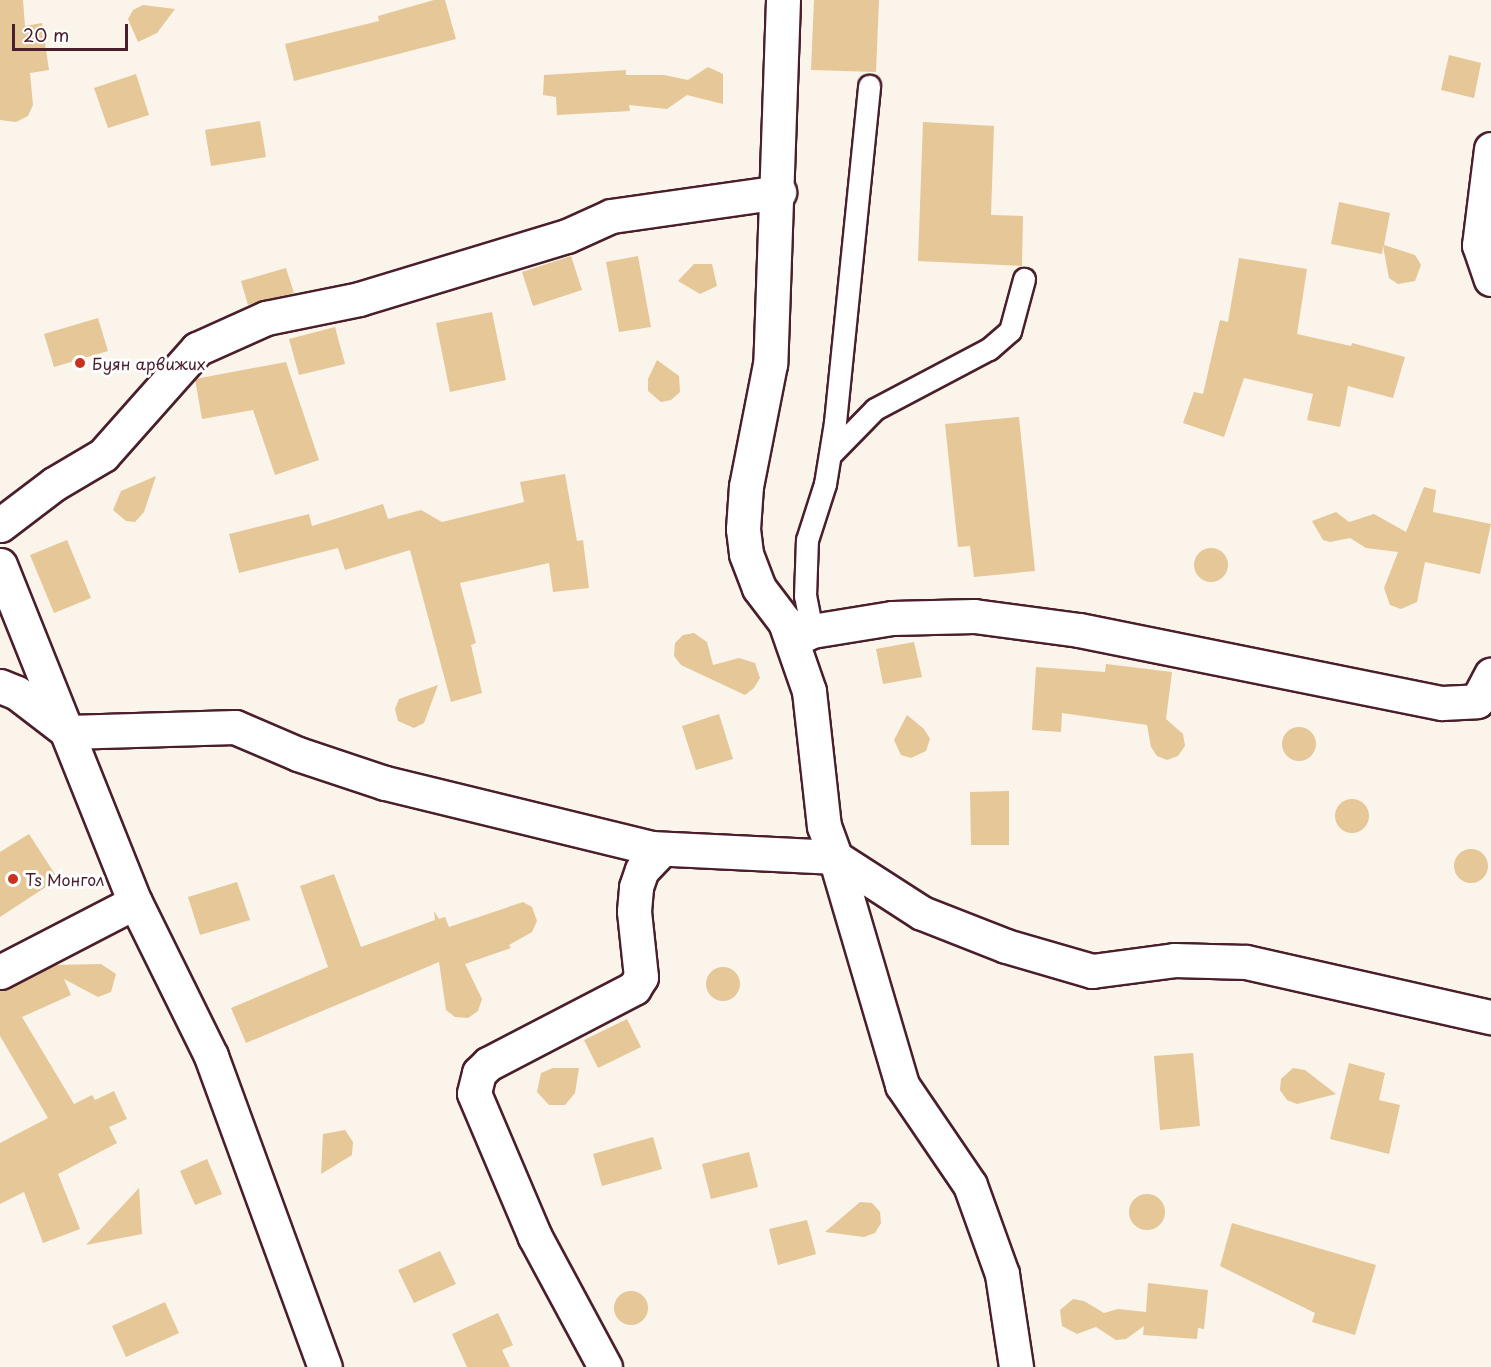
<!DOCTYPE html>
<meta charset="utf-8">
<style>
body{margin:0}
#map{position:relative;width:1491px;height:1367px;overflow:hidden;background:#faf4ea;font-family:"Playpen Sans",sans-serif}
div>[style]{position:absolute}
.building>*{inset:0;background:#e5c798}
.round{border-radius:50%}
.roads{filter:drop-shadow(2px 0 #4a1f2b) drop-shadow(-2px 0 #4a1f2b) drop-shadow(0 2px #4a1f2b) drop-shadow(0 -2px #4a1f2b)}
.lane>*{height:21px;margin:-10.5px;padding:0 10.5px;transform-origin:10.5px;border-radius:10.5px;background:#fff}
.street>*{height:33px;margin:-16.5px;padding:0 16.5px;transform-origin:16.5px;border-radius:16.5px;background:#fff}
.dots>*{width:16px;height:16px;translate:-50% -50%;box-sizing:border-box;border:3px solid #fff;border-radius:50%}
span{translate:-50% -50%;white-space:nowrap;text-align:center;line-height:1.15;-webkit-text-stroke:6px #fff;paint-order:stroke}
.poi-label{font-size:16px;color:#4a1f2b}
.left{translate:0 -50%;text-align:left}
.scale{position:absolute;left:12px;top:24px;width:116px;height:27px;box-sizing:border-box;border:3px solid #4a1f2b;border-top:0;padding-left:8px;font-size:18px;line-height:21px;white-space:nowrap;color:#4a1f2b;-webkit-text-stroke:4px #fff;paint-order:stroke}
</style>
<div id="map">
<div class="building">
<i style="clip-path:polygon(0 0,23px 0,25px 26px,42px 23px,49px 70px,30px 73px,33px 105px,28px 116px,16px 122px,0 120px)"></i>
<i style="clip-path:polygon(434px 0,445px 0,456px 39px,294px 81px,285px 44px,379px 21px,378px 16px)"></i>
<i style="clip-path:polygon(814px 0,879px 0,876px 72px,811px 70px)"></i>
<i style="clip-path:polygon(143px 5px,175px 9px,157px 33px,138px 42px,128px 19px,133px 10px)"></i>
<i style="clip-path:polygon(1449px 55px,1481px 63px,1474px 98px,1441px 90px)"></i>
<i style="clip-path:polygon(708px 67px,723px 74px,723px 104px,687px 95px,667px 109px,629px 105px,630px 111px,557px 115px,556px 97px,543px 95px,544px 75px,626px 70px,626px 75px,664px 75px,688px 80px)"></i>
<i style="clip-path:polygon(136px 74px,149px 115px,108px 128px,94px 88px)"></i>
<i style="clip-path:polygon(260px 121px,266px 157px,211px 166px,205px 130px)"></i>
<i style="clip-path:polygon(923px 122px,994px 126px,991px 215px,1023px 216px,1022px 266px,918px 261px)"></i>
<i style="clip-path:polygon(1339px 202px,1390px 213px,1384px 245px,1415px 255px,1421px 265px,1415px 281px,1398px 284px,1389px 278px,1383px 246px,1382px 254px,1331px 244px)"></i>
<i style="clip-path:polygon(571px 256px,582px 290px,533px 306px,522px 272px)"></i>
<i style="clip-path:polygon(638px 256px,651px 327px,619px 332px,606px 262px)"></i>
<i style="clip-path:polygon(1239px 258px,1307px 269px,1297px 334px,1351px 346px,1352px 343px,1405px 357px,1393px 398px,1348px 386px,1340px 427px,1307px 420px,1313px 394px,1244px 378px,1224px 437px,1183px 423px,1194px 392px,1203px 394px,1220px 320px,1228px 322px)"></i>
<i style="clip-path:polygon(694px 264px,712px 264px,717px 286px,700px 294px,678px 281px)"></i>
<i style="clip-path:polygon(286px 268px,294px 293px,248px 305px,241px 281px)"></i>
<i style="clip-path:polygon(492px 312px,506px 380px,450px 392px,436px 323px)"></i>
<i style="clip-path:polygon(98px 318px,108px 351px,54px 367px,44px 334px)"></i>
<i style="clip-path:polygon(335px 327px,345px 364px,299px 375px,289px 339px)"></i>
<i style="clip-path:polygon(657px 360px,679px 376px,680px 392px,671px 400px,661px 402px,648px 391px,648px 379px)"></i>
<i style="clip-path:polygon(286px 362px,319px 460px,275px 475px,253px 410px,202px 419px,195px 379px)"></i>
<i style="clip-path:polygon(1019px 417px,1035px 571px,974px 577px,970px 546px,958px 547px,945px 424px)"></i>
<i style="clip-path:polygon(565px 474px,577px 541px,583px 540px,589px 588px,553px 592px,549px 563px,460px 583px,476px 643px,471px 645px,482px 693px,451px 702px,410px 550px,345px 570px,338px 548px,239px 573px,229px 534px,309px 514px,312px 526px,383px 504px,388px 519px,421px 510px,442px 522px,524px 502px,520px 482px)"></i>
<i style="clip-path:polygon(156px 476px,144px 512px,135px 522px,126px 521px,113px 510px,121px 491px)"></i>
<i style="clip-path:polygon(1424px 487px,1436px 490px,1433px 512px,1491px 524px,1480px 574px,1425px 562px,1417px 602px,1401px 609px,1390px 605px,1384px 588px,1398px 552px,1366px 548px,1350px 538px,1330px 542px,1323px 540px,1312px 521px,1336px 512px,1349px 522px,1374px 514px,1406px 532px)"></i>
<i style="clip-path:polygon(67px 540px,91px 598px,54px 613px,30px 555px)"></i>
<i class="round" style="left:1194px;top:548px;width:34px;height:34px"></i>
<i style="clip-path:polygon(694px 633px,707px 642px,713px 665px,739px 658px,755px 663px,760px 678px,754px 688px,745px 695px,681px 665px,674px 656px,675px 643px,683px 635px)"></i>
<i style="clip-path:polygon(914px 642px,922px 677px,883px 684px,876px 649px)"></i>
<i style="clip-path:polygon(1106px 664px,1172px 672px,1166px 719px,1183px 734px,1185px 746px,1178px 756px,1167px 760px,1157px 756px,1151px 747px,1147px 725px,1062px 713px,1061px 732px,1032px 730px,1036px 667px,1105px 672px)"></i>
<i style="clip-path:polygon(438px 685px,424px 723px,414px 728px,398px 721px,395px 709px,399px 699px)"></i>
<i style="clip-path:polygon(719px 714px,733px 759px,696px 770px,682px 726px)"></i>
<i style="clip-path:polygon(907px 715px,924px 729px,930px 739px,926px 751px,911px 758px,901px 755px,894px 740px)"></i>
<i class="round" style="left:1282px;top:727px;width:34px;height:34px"></i>
<i style="clip-path:polygon(1009px 791px,1009px 845px,971px 845px,970px 792px)"></i>
<i class="round" style="left:1335px;top:799px;width:34px;height:34px"></i>
<i style="clip-path:polygon(29px 834px,58px 879px,0 917px,0 852px)"></i>
<i class="round" style="left:1454px;top:849px;width:34px;height:34px"></i>
<i style="clip-path:polygon(334px 874px,361px 947px,435px 920px,434px 911px,439px 919px,445px 917px,449px 927px,523px 902px,532px 907px,537px 921px,532px 932px,509px 945px,511px 948px,465px 964px,482px 999px,478px 1011px,468px 1018px,455px 1017px,446px 1010px,439px 962px,246px 1043px,231px 1008px,328px 967px,300px 886px)"></i>
<i style="clip-path:polygon(237px 882px,250px 920px,200px 935px,188px 897px)"></i>
<i style="clip-path:polygon(101px 964px,116px 974px,111px 992px,98px 997px,64px 979px,71px 995px,22px 1017px,74px 1104px,92px 1095px,95px 1100px,114px 1091px,127px 1119px,109px 1127px,117px 1143px,58px 1174px,80px 1229px,43px 1243px,24px 1192px,0 1204px,0 1143px,48px 1118px,0 1036px,0 991px,55px 965px)"></i>
<i class="round" style="left:706px;top:967px;width:34px;height:34px"></i>
<i style="clip-path:polygon(627px 1019px,641px 1047px,598px 1068px,584px 1040px)"></i>
<i style="clip-path:polygon(1193px 1053px,1200px 1126px,1160px 1130px,1154px 1056px)"></i>
<i style="clip-path:polygon(1349px 1063px,1385px 1073px,1379px 1100px,1400px 1105px,1389px 1154px,1330px 1139px)"></i>
<i style="clip-path:polygon(553px 1068px,579px 1068px,575px 1093px,565px 1105px,549px 1105px,537px 1092px,541px 1073px)"></i>
<i style="clip-path:polygon(1293px 1068px,1305px 1070px,1336px 1094px,1297px 1104px,1287px 1100px,1280px 1090px,1281px 1079px)"></i>
<i style="clip-path:polygon(345px 1130px,353px 1142px,352px 1155px,321px 1174px,323px 1134px)"></i>
<i style="clip-path:polygon(653px 1137px,662px 1169px,602px 1186px,593px 1154px)"></i>
<i style="clip-path:polygon(749px 1152px,758px 1187px,711px 1199px,702px 1164px)"></i>
<i style="clip-path:polygon(207px 1159px,222px 1194px,195px 1205px,180px 1171px)"></i>
<i style="clip-path:polygon(139px 1188px,142px 1234px,86px 1245px)"></i>
<i class="round" style="left:1129px;top:1194px;width:36px;height:36px"></i>
<i style="clip-path:polygon(860px 1202px,872px 1203px,880px 1212px,881px 1223px,875px 1233px,864px 1237px,825px 1232px)"></i>
<i style="clip-path:polygon(807px 1220px,816px 1254px,778px 1265px,769px 1229px)"></i>
<i style="clip-path:polygon(1232px 1223px,1376px 1265px,1355px 1335px,1312px 1322px,1315px 1313px,1220px 1266px)"></i>
<i style="clip-path:polygon(440px 1251px,456px 1284px,414px 1303px,398px 1270px)"></i>
<i style="clip-path:polygon(1148px 1283px,1208px 1290px,1204px 1329px,1198px 1328px,1197px 1339px,1143px 1335px,1144px 1326px,1126px 1339px,1116px 1340px,1096px 1327px,1077px 1334px,1062px 1326px,1060px 1310px,1073px 1299px,1084px 1301px,1104px 1313px,1118px 1309px,1146px 1312px)"></i>
<i class="round" style="left:614px;top:1291px;width:34px;height:34px"></i>
<i style="clip-path:polygon(165px 1302px,179px 1333px,126px 1357px,112px 1326px)"></i>
<i style="clip-path:polygon(498px 1313px,513px 1345px,502px 1350px,510px 1367px,467px 1367px,452px 1334px)"></i>
</div>
<div class="roads">
<div class="lane">
<i style="left:830px;top:455px;width:64px;rotate:-45.6deg"></i>
<i style="left:875px;top:409px;width:129px;rotate:-27.8deg"></i>
<i style="left:989px;top:349px;width:28px;rotate:-41deg"></i>
<i style="left:1010px;top:331px;width:54px;rotate:-74.9deg"></i>
<i style="left:812px;top:631px;width:36px;rotate:-101deg"></i>
<i style="left:805px;top:596px;width:56px;rotate:-88deg"></i>
<i style="left:807px;top:540px;width:59px;rotate:-72.2deg"></i>
<i style="left:825px;top:484px;width:63px;rotate:-80.8deg"></i>
<i style="left:835px;top:422px;width:338px;rotate:-84.2deg"></i>
</div>
<div class="street">
<i style="left:783px;top:0;width:364px;rotate:92deg"></i>
<i style="left:770px;top:364px;width:124px;rotate:101.1deg"></i>
<i style="left:746px;top:486px;width:43px;rotate:94deg"></i>
<i style="left:743px;top:529px;width:25px;rotate:83deg"></i>
<i style="left:746px;top:554px;width:36px;rotate:69deg"></i>
<i style="left:759px;top:588px;width:43px;rotate:52.6deg"></i>
<i style="left:785px;top:622px;width:73px;rotate:70.8deg"></i>
<i style="left:809px;top:691px;width:136px;rotate:83.7deg"></i>
<i style="left:824px;top:826px;width:33px;rotate:70deg"></i>
<i style="left:835px;top:857px;width:103px;rotate:32.8deg"></i>
<i style="left:922px;top:913px;width:90px;rotate:21.4deg"></i>
<i style="left:1006px;top:946px;width:90px;rotate:16.2deg"></i>
<i style="left:1092px;top:971px;width:83px;rotate:-7.6deg"></i>
<i style="left:1174px;top:960px;width:72px;rotate:1.6deg"></i>
<i style="left:1246px;top:962px;width:251px;rotate:12.7deg"></i>
<i style="left:1491px;top:149px;width:97px;rotate:97.1deg"></i>
<i style="left:1479px;top:245px;width:36px;rotate:71deg"></i>
<i style="left:0;top:525px;width:68px;rotate:-37.2deg"></i>
<i style="left:54px;top:484px;width:57px;rotate:-30.6deg"></i>
<i style="left:103px;top:455px;width:142px;rotate:-48.4deg"></i>
<i style="left:197px;top:349px;width:76px;rotate:-24.2deg"></i>
<i style="left:266px;top:318px;width:95px;rotate:-11.5deg"></i>
<i style="left:359px;top:299px;width:217px;rotate:-16.9deg"></i>
<i style="left:567px;top:236px;width:48px;rotate:-24.4deg"></i>
<i style="left:611px;top:216px;width:170px;rotate:-8.1deg"></i>
<i style="left:0;top:565px;width:363px;rotate:68.2deg"></i>
<i style="left:135px;top:902px;width:172px;rotate:63.7deg"></i>
<i style="left:211px;top:1056px;width:331px;rotate:69.9deg"></i>
<i style="left:792px;top:641px;width:22px;rotate:-27deg"></i>
<i style="left:812px;top:631px;width:81px;rotate:-9.2deg"></i>
<i style="left:892px;top:618px;width:82px;rotate:-1.4deg"></i>
<i style="left:974px;top:616px;width:106px;rotate:7.6deg"></i>
<i style="left:1079px;top:630px;width:370px;rotate:11.4deg"></i>
<i style="left:1442px;top:703px;width:35px;rotate:-3deg"></i>
<i style="left:1477px;top:701px;width:30px;rotate:-62deg"></i>
<i style="left:0;top:686px;width:18px;rotate:22deg"></i>
<i style="left:17px;top:693px;width:64px;rotate:37.4deg"></i>
<i style="left:68px;top:732px;width:167px;rotate:-1.7deg"></i>
<i style="left:235px;top:727px;width:69px;rotate:23.2deg"></i>
<i style="left:298px;top:754px;width:92px;rotate:18.4deg"></i>
<i style="left:385px;top:783px;width:275px;rotate:13.7deg"></i>
<i style="left:652px;top:848px;width:183px;rotate:2.8deg"></i>
<i style="left:835px;top:857px;width:238px;rotate:73.6deg"></i>
<i style="left:902px;top:1085px;width:121px;rotate:55.8deg"></i>
<i style="left:970px;top:1185px;width:95px;rotate:70.2deg"></i>
<i style="left:1002px;top:1274px;width:94px;rotate:81.4deg"></i>
<i style="left:0;top:972px;width:152px;rotate:-27.4deg"></i>
<i style="left:605px;top:1367px;width:148px;rotate:-118.3deg"></i>
<i style="left:535px;top:1237px;width:156px;rotate:-113deg"></i>
<i style="left:474px;top:1093px;width:21px;rotate:-76deg"></i>
<i style="left:479px;top:1073px;width:13px;rotate:-45deg"></i>
<i style="left:488px;top:1064px;width:165px;rotate:-27.5deg"></i>
<i style="left:634px;top:988px;width:13px;rotate:-58deg"></i>
<i style="left:641px;top:977px;width:66px;rotate:-96.1deg"></i>
<i style="left:634px;top:911px;width:24px;rotate:-85deg"></i>
<i style="left:636px;top:887px;width:18px;rotate:-71deg"></i>
<i style="left:642px;top:870px;width:29px;rotate:-46deg"></i>
</div>
</div>
<div class="dots">
<i style="left:80px;top:363px;background:#c8321e"></i>
<i style="left:13px;top:879px;background:#c8321e"></i>
</div>
<div class="poi-label">
<span class="left" style="left:92px;top:363px">Буян арвижих</span>
<span class="left" style="left:25px;top:879px">Ts Монгол</span>
</div>
<div class="scale">20 m</div>
</div>
